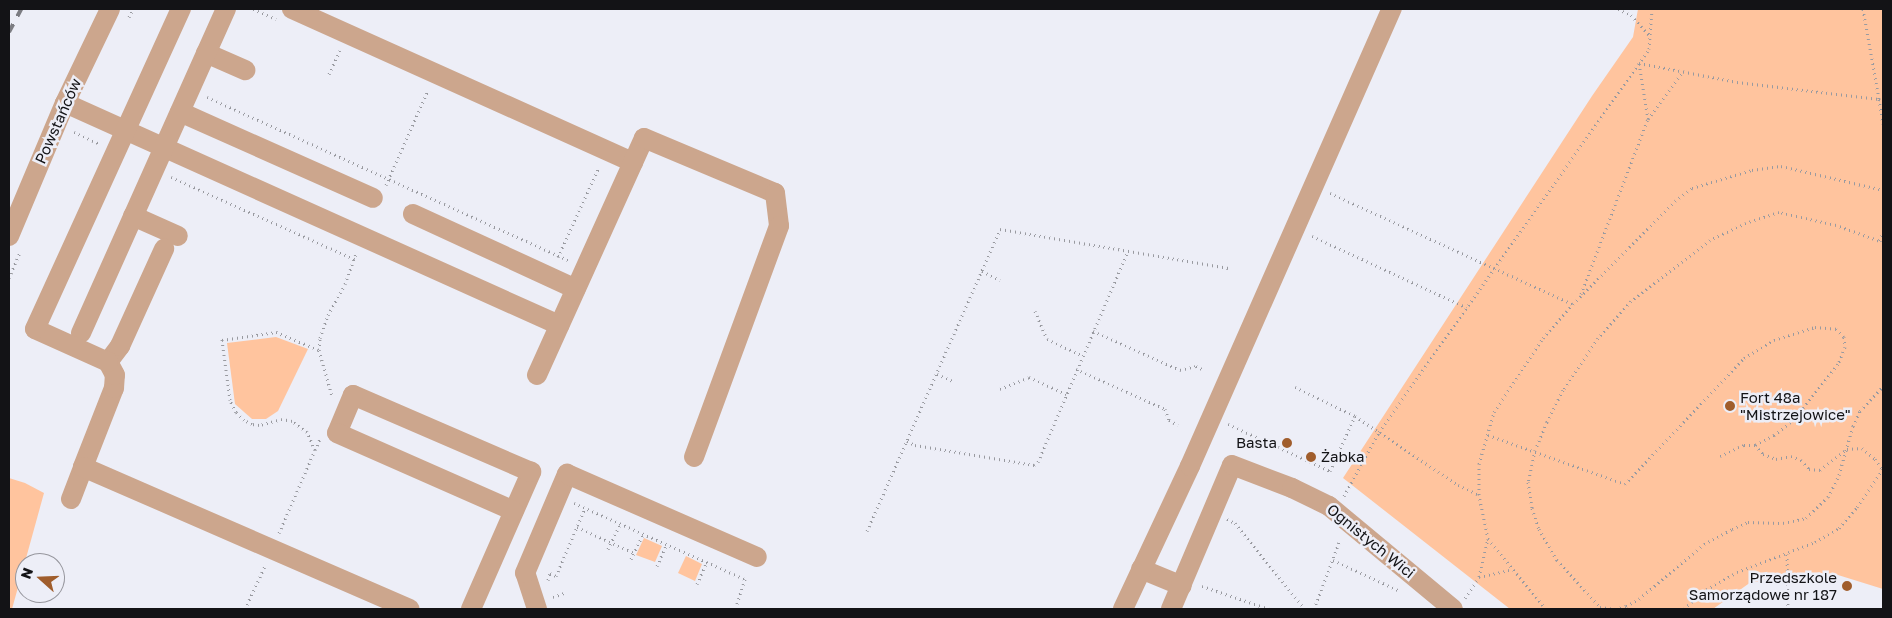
<!DOCTYPE html>
<meta charset="utf-8">
<style>
body{margin:0}
#map{position:relative;width:1892px;height:618px;overflow:hidden;background:#edeef7;font-family:"Golos Text",sans-serif}
div>[style]{position:absolute}
.green>*{inset:0;background:#ffc49e}
.path>*{height:3px;margin-top:-1.5px;transform-origin:0;background:repeating-linear-gradient(90deg,#999aa0 0 1px,transparent 0 5px)}
.minor>*{height:20px;margin:-10px;padding:0 10px;transform-origin:10px;border-radius:10px;background:#cca68d}
.rail>*{height:4px;margin-top:-2px;transform-origin:0;background:repeating-linear-gradient(90deg,#7c7c82 0 9px,transparent 0 18px)}
.dots>*{width:14px;height:14px;translate:-50% -50%;box-sizing:border-box;border:2px solid #edeef7;border-radius:50%}
span{translate:-50% -50%;white-space:nowrap;text-align:center;line-height:1.15;-webkit-text-stroke:5px #edeef7;paint-order:stroke}
.street-label{font-size:15px;color:#131316}
.poi-label{font-size:15px;color:#131316}
.left{translate:0 -50%;text-align:left}
.right{translate:-100% -50%;text-align:right}
.frame{position:absolute;inset:0;border:10px solid #131316;pointer-events:none}
.north{position:absolute;left:15px;top:553px;width:50px;height:50px;box-sizing:border-box;background:#edeef7;border:1px solid #96969d;border-radius:50%;rotate:290deg;font-size:14px;font-weight:700;line-height:20px;text-align:center;color:#131316}
.north::after{content:'';display:block;margin:auto;width:18px;height:22px;background:#a05d2c;clip-path:polygon(50% 0,100% 100%,50% 72%,0 100%)}
</style>
<div id="map">
<div class="green">
<i style="clip-path:polygon(1638px 9px,1883px 9px,1883px 589px,1838px 575px,1751px 582px,1713px 609px,1510px 609px,1343px 478px,1592px 96px,1633px 37px)"></i>
<i style="clip-path:polygon(276px 337px,308px 349px,278px 411px,266px 419px,252px 419px,235px 404px,227px 343px)"></i>
<i style="clip-path:polygon(9px 478px,25px 483px,44px 493px,12px 609px,9px 609px)"></i>
<i style="clip-path:polygon(644px 538px,662px 546px,655px 562px,636px 555px)"></i>
<i style="clip-path:polygon(686px 556px,702px 564px,695px 581px,678px 573px)"></i>
</div>
<div class="path">
<i style="left:253px;top:9px;width:25px;rotate:23deg"></i>
<i style="left:1618px;top:9px;width:14px;rotate:25deg"></i>
<i style="left:1631px;top:15px;width:27px;rotate:48deg"></i>
<i style="left:1863px;top:9px;width:91px;rotate:79.9deg"></i>
<i style="left:1879px;top:99px;width:4px;rotate:14deg"></i>
<i style="left:129px;top:17px;width:9px;rotate:-63deg"></i>
<i style="left:329px;top:74px;width:26px;rotate:-65deg"></i>
<i style="left:207px;top:97px;width:398px;rotate:24.3deg"></i>
<i style="left:1648px;top:119px;width:57px;rotate:-99.1deg"></i>
<i style="left:1639px;top:63px;width:100px;rotate:11deg"></i>
<i style="left:1737px;top:82px;width:143px;rotate:6.8deg"></i>
<i style="left:1879px;top:99px;width:25px;rotate:81deg"></i>
<i style="left:74px;top:132px;width:29px;rotate:25deg"></i>
<i style="left:171px;top:177px;width:201px;rotate:24.1deg"></i>
<i style="left:386px;top:185px;width:104px;rotate:-66.1deg"></i>
<i style="left:1330px;top:193px;width:267px;rotate:24.6deg"></i>
<i style="left:1312px;top:236px;width:170px;rotate:24.8deg"></i>
<i style="left:1880px;top:241px;width:9px;rotate:-72deg"></i>
<i style="left:1883px;top:242px;width:50px;rotate:-160.1deg"></i>
<i style="left:1836px;top:225px;width:58px;rotate:-167.2deg"></i>
<i style="left:1779px;top:212px;width:35px;rotate:162deg"></i>
<i style="left:1746px;top:223px;width:40px;rotate:155deg"></i>
<i style="left:1710px;top:240px;width:100px;rotate:142.3deg"></i>
<i style="left:1631px;top:301px;width:50px;rotate:131.7deg"></i>
<i style="left:1598px;top:338px;width:63px;rotate:123.9deg"></i>
<i style="left:1563px;top:390px;width:36px;rotate:117deg"></i>
<i style="left:1547px;top:422px;width:30px;rotate:113deg"></i>
<i style="left:1535px;top:450px;width:33px;rotate:102deg"></i>
<i style="left:1528px;top:482px;width:26px;rotate:81deg"></i>
<i style="left:1532px;top:508px;width:22px;rotate:72deg"></i>
<i style="left:1539px;top:529px;width:36px;rotate:60deg"></i>
<i style="left:1557px;top:560px;width:64px;rotate:47.5deg"></i>
<i style="left:1600px;top:607px;width:15px;rotate:8deg"></i>
<i style="left:1615px;top:609px;width:11px;rotate:-15deg"></i>
<i style="left:1626px;top:606px;width:15px;rotate:-28deg"></i>
<i style="left:1639px;top:599px;width:85px;rotate:-40.2deg"></i>
<i style="left:1704px;top:544px;width:32px;rotate:-28deg"></i>
<i style="left:1732px;top:529px;width:17px;rotate:-24deg"></i>
<i style="left:1748px;top:522px;width:35px;rotate:2deg"></i>
<i style="left:1783px;top:523px;width:24px;rotate:-12deg"></i>
<i style="left:1806px;top:518px;width:30px;rotate:-44deg"></i>
<i style="left:1828px;top:497px;width:25px;rotate:-63deg"></i>
<i style="left:1839px;top:475px;width:51px;rotate:-74.1deg"></i>
<i style="left:1853px;top:426px;width:17px;rotate:-65deg"></i>
<i style="left:1860px;top:411px;width:34px;rotate:-47deg"></i>
<i style="left:558px;top:257px;width:99px;rotate:-65.5deg"></i>
<i style="left:982px;top:271px;width:20px;rotate:27deg"></i>
<i style="left:9px;top:278px;width:28px;rotate:-67deg"></i>
<i style="left:1581px;top:294px;width:187px;rotate:-69.1deg"></i>
<i style="left:1648px;top:119px;width:59px;rotate:-53.9deg"></i>
<i style="left:1035px;top:311px;width:30px;rotate:67deg"></i>
<i style="left:1047px;top:339px;width:38px;rotate:25deg"></i>
<i style="left:1093px;top:331px;width:95px;rotate:24.1deg"></i>
<i style="left:1180px;top:370px;width:16px;rotate:-14deg"></i>
<i style="left:1196px;top:366px;width:7px;rotate:27deg"></i>
<i style="left:319px;top:350px;width:12px;rotate:-85deg"></i>
<i style="left:320px;top:338px;width:24px;rotate:-71deg"></i>
<i style="left:328px;top:315px;width:35px;rotate:-61deg"></i>
<i style="left:345px;top:284px;width:33px;rotate:-70deg"></i>
<i style="left:1076px;top:369px;width:98px;rotate:24.2deg"></i>
<i style="left:1165px;top:409px;width:12px;rotate:70deg"></i>
<i style="left:1169px;top:420px;width:10px;rotate:29deg"></i>
<i style="left:937px;top:374px;width:17px;rotate:24deg"></i>
<i style="left:1295px;top:387px;width:67px;rotate:25.8deg"></i>
<i style="left:1355px;top:416px;width:124px;rotate:33.8deg"></i>
<i style="left:1458px;top:485px;width:23px;rotate:25deg"></i>
<i style="left:1000px;top:389px;width:31px;rotate:-22deg"></i>
<i style="left:1029px;top:377px;width:41px;rotate:24.7deg"></i>
<i style="left:1228px;top:424px;width:112px;rotate:24.7deg"></i>
<i style="left:1330px;top:471px;width:60px;rotate:-65.6deg"></i>
<i style="left:1488px;top:435px;width:145px;rotate:19.7deg"></i>
<i style="left:1625px;top:484px;width:173px;rotate:-46.6deg"></i>
<i style="left:1744px;top:358px;width:35px;rotate:-31deg"></i>
<i style="left:1774px;top:340px;width:43px;rotate:-17.6deg"></i>
<i style="left:1815px;top:327px;width:21px;rotate:5deg"></i>
<i style="left:1836px;top:329px;width:11px;rotate:45deg"></i>
<i style="left:1844px;top:337px;width:10px;rotate:84deg"></i>
<i style="left:1845px;top:347px;width:18px;rotate:112deg"></i>
<i style="left:1838px;top:364px;width:70px;rotate:128.7deg"></i>
<i style="left:1794px;top:419px;width:26px;rotate:141deg"></i>
<i style="left:1774px;top:435px;width:21px;rotate:152deg"></i>
<i style="left:907px;top:441px;width:9px;rotate:27deg"></i>
<i style="left:915px;top:445px;width:121px;rotate:9.5deg"></i>
<i style="left:1034px;top:465px;width:5px;rotate:-37deg"></i>
<i style="left:1038px;top:462px;width:229px;rotate:-66.9deg"></i>
<i style="left:315px;top:450px;width:12px;rotate:-66deg"></i>
<i style="left:1720px;top:456px;width:26px;rotate:-25deg"></i>
<i style="left:1744px;top:445px;width:11px"></i>
<i style="left:1755px;top:445px;width:12px;rotate:48deg"></i>
<i style="left:1763px;top:454px;width:14px;rotate:21deg"></i>
<i style="left:1776px;top:459px;width:15px;rotate:-11deg"></i>
<i style="left:1791px;top:456px;width:11px;rotate:22deg"></i>
<i style="left:1801px;top:460px;width:12px;rotate:48deg"></i>
<i style="left:1809px;top:469px;width:11px;rotate:5deg"></i>
<i style="left:1820px;top:470px;width:34px;rotate:-38deg"></i>
<i style="left:1847px;top:449px;width:15px;rotate:-4deg"></i>
<i style="left:1862px;top:448px;width:17px;rotate:40deg"></i>
<i style="left:1875px;top:459px;width:14px;rotate:56deg"></i>
<i style="left:1344px;top:496px;width:73px;rotate:-61.3deg"></i>
<i style="left:1379px;top:432px;width:469px;rotate:-54.8deg"></i>
<i style="left:1649px;top:49px;width:40px;rotate:-85.7deg"></i>
<i style="left:574px;top:503px;width:187px;rotate:24deg"></i>
<i style="left:745px;top:579px;width:32px;rotate:108deg"></i>
<i style="left:1227px;top:519px;width:9px;rotate:27deg"></i>
<i style="left:1235px;top:523px;width:111px;rotate:50.9deg"></i>
<i style="left:577px;top:527px;width:63px;rotate:24.5deg"></i>
<i style="left:867px;top:531px;width:330px;rotate:-66.2deg"></i>
<i style="left:1000px;top:229px;width:232px;rotate:9.7deg"></i>
<i style="left:279px;top:533px;width:90px;rotate:-66.6deg"></i>
<i style="left:315px;top:450px;width:20px;rotate:-114deg"></i>
<i style="left:307px;top:432px;width:19px;rotate:-144deg"></i>
<i style="left:292px;top:421px;width:10px;rotate:-169deg"></i>
<i style="left:282px;top:419px;width:24px;rotate:165deg"></i>
<i style="left:259px;top:425px;width:7px;rotate:-172deg"></i>
<i style="left:252px;top:424px;width:9px;rotate:-153deg"></i>
<i style="left:244px;top:420px;width:11px;rotate:-135deg"></i>
<i style="left:236px;top:412px;width:13px;rotate:-117deg"></i>
<i style="left:230px;top:400px;width:61px;rotate:-97.6deg"></i>
<i style="left:222px;top:340px;width:55px;rotate:-8.4deg"></i>
<i style="left:276px;top:332px;width:47px;rotate:22.7deg"></i>
<i style="left:319px;top:350px;width:48px;rotate:74.2deg"></i>
<i style="left:608px;top:549px;width:28px;rotate:-64deg"></i>
<i style="left:1787px;top:554px;width:55px;rotate:89deg"></i>
<i style="left:631px;top:559px;width:28px;rotate:-64deg"></i>
<i style="left:1333px;top:560px;width:74px;rotate:24.8deg"></i>
<i style="left:657px;top:566px;width:24px;rotate:-66deg"></i>
<i style="left:1479px;top:577px;width:35px;rotate:-13deg"></i>
<i style="left:548px;top:580px;width:7px;rotate:-74deg"></i>
<i style="left:550px;top:573px;width:7px;rotate:27deg"></i>
<i style="left:556px;top:576px;width:74px;rotate:-66.9deg"></i>
<i style="left:697px;top:584px;width:24px;rotate:-66deg"></i>
<i style="left:1202px;top:586px;width:71px;rotate:18.9deg"></i>
<i style="left:553px;top:597px;width:12px;rotate:-20deg"></i>
<i style="left:1465px;top:598px;width:25px;rotate:-56deg"></i>
<i style="left:1479px;top:577px;width:39px;rotate:-77deg"></i>
<i style="left:245px;top:609px;width:47px;rotate:-65.1deg"></i>
<i style="left:1314px;top:609px;width:74px;rotate:-69.4deg"></i>
<i style="left:1546px;top:609px;width:91px;rotate:-129.6deg"></i>
<i style="left:1488px;top:539px;width:45px;rotate:-101.6deg"></i>
<i style="left:1479px;top:495px;width:31px;rotate:-90deg"></i>
<i style="left:1479px;top:464px;width:54px;rotate:-73.9deg"></i>
<i style="left:1494px;top:412px;width:89px;rotate:-56.5deg"></i>
<i style="left:1543px;top:338px;width:45px;rotate:-48.6deg"></i>
<i style="left:1573px;top:304px;width:145px;rotate:-45.3deg"></i>
<i style="left:1675px;top:201px;width:21px;rotate:-37deg"></i>
<i style="left:1692px;top:188px;width:63px;rotate:-16.7deg"></i>
<i style="left:1752px;top:170px;width:29px;rotate:-8deg"></i>
<i style="left:1781px;top:166px;width:105px;rotate:13.2deg"></i>
<i style="left:1684px;top:609px;width:25px;rotate:-43deg"></i>
<i style="left:1702px;top:592px;width:40px;rotate:-29.7deg"></i>
<i style="left:1737px;top:572px;width:84px;rotate:-21deg"></i>
<i style="left:1815px;top:542px;width:28px;rotate:-30deg"></i>
<i style="left:1839px;top:528px;width:28px;rotate:-49deg"></i>
<i style="left:1857px;top:507px;width:46px;rotate:-55.6deg"></i>
</div>
<div class="minor">
<i style="left:292px;top:9px;width:374px;rotate:24.2deg"></i>
<i style="left:206px;top:53px;width:43px;rotate:23.6deg"></i>
<i style="left:65px;top:103px;width:542px;rotate:24.2deg"></i>
<i style="left:180px;top:112px;width:211px;rotate:24deg"></i>
<i style="left:413px;top:214px;width:179px;rotate:24.7deg"></i>
<i style="left:133px;top:216px;width:49px;rotate:24deg"></i>
<i style="left:9px;top:236px;width:144px;rotate:-67.2deg"></i>
<i style="left:65px;top:103px;width:104px;rotate:-64.4deg"></i>
<i style="left:81px;top:333px;width:355px;rotate:-65.9deg"></i>
<i style="left:108px;top:362px;width:20px;rotate:-53deg"></i>
<i style="left:120px;top:346px;width:107px;rotate:-65.6deg"></i>
<i style="left:537px;top:375px;width:260px;rotate:-65.7deg"></i>
<i style="left:644px;top:138px;width:142px;rotate:22.8deg"></i>
<i style="left:775px;top:193px;width:33px;rotate:83deg"></i>
<i style="left:779px;top:226px;width:246px;rotate:110.2deg"></i>
<i style="left:83px;top:467px;width:85px;rotate:-68.6deg"></i>
<i style="left:114px;top:388px;width:13px;rotate:-86deg"></i>
<i style="left:115px;top:375px;width:15px;rotate:-118deg"></i>
<i style="left:108px;top:362px;width:80px;rotate:-155.7deg"></i>
<i style="left:35px;top:329px;width:352px;rotate:-65.5deg"></i>
<i style="left:71px;top:499px;width:34px;rotate:-69deg"></i>
<i style="left:83px;top:467px;width:356px;rotate:23.5deg"></i>
<i style="left:1141px;top:569px;width:44px;rotate:22.5deg"></i>
<i style="left:471px;top:609px;width:150px;rotate:-66.3deg"></i>
<i style="left:531px;top:472px;width:194px;rotate:-156.6deg"></i>
<i style="left:353px;top:395px;width:41px;rotate:112.8deg"></i>
<i style="left:337px;top:433px;width:193px;rotate:23.8deg"></i>
<i style="left:537px;top:609px;width:38px;rotate:-108deg"></i>
<i style="left:525px;top:573px;width:108px;rotate:-67deg"></i>
<i style="left:567px;top:474px;width:207px;rotate:23.6deg"></i>
<i style="left:1123px;top:609px;width:158px;rotate:-64.9deg"></i>
<i style="left:1190px;top:466px;width:500px;rotate:-66.2deg"></i>
<i style="left:1171px;top:609px;width:156px;rotate:-67deg"></i>
<i style="left:1232px;top:465px;width:64px;rotate:21deg"></i>
<i style="left:1292px;top:488px;width:41px;rotate:25.9deg"></i>
<i style="left:1329px;top:506px;width:161px;rotate:39.7deg"></i>
</div>
<div class="rail">
<i style="left:9px;top:32px;width:26px;rotate:-62deg"></i>
</div>
<div class="dots">
<i style="left:1730px;top:406px;background:#a05d2c"></i>
<i style="left:1287px;top:443px;background:#a05d2c"></i>
<i style="left:1311px;top:457px;background:#a05d2c"></i>
<i style="left:1847px;top:586px;background:#a05d2c"></i>
</div>
<div class="street-label">
<span style="left:58px;top:121px;rotate:-66deg">Powstańców</span>
<span style="left:1371px;top:541px;rotate:39deg">Ognistych Wici</span>
</div>
<div class="poi-label">
<span class="left" style="left:1740px;top:406px">Fort 48a<br>"Mistrzejowice"</span>
<span class="right" style="left:1277px;top:443px">Basta</span>
<span class="left" style="left:1321px;top:457px">Żabka</span>
<span class="right" style="left:1837px;top:586px">Przedszkole<br>Samorządowe nr 187</span>
</div>
<div class="frame"></div>
<div class="north">N</div>
</div>
